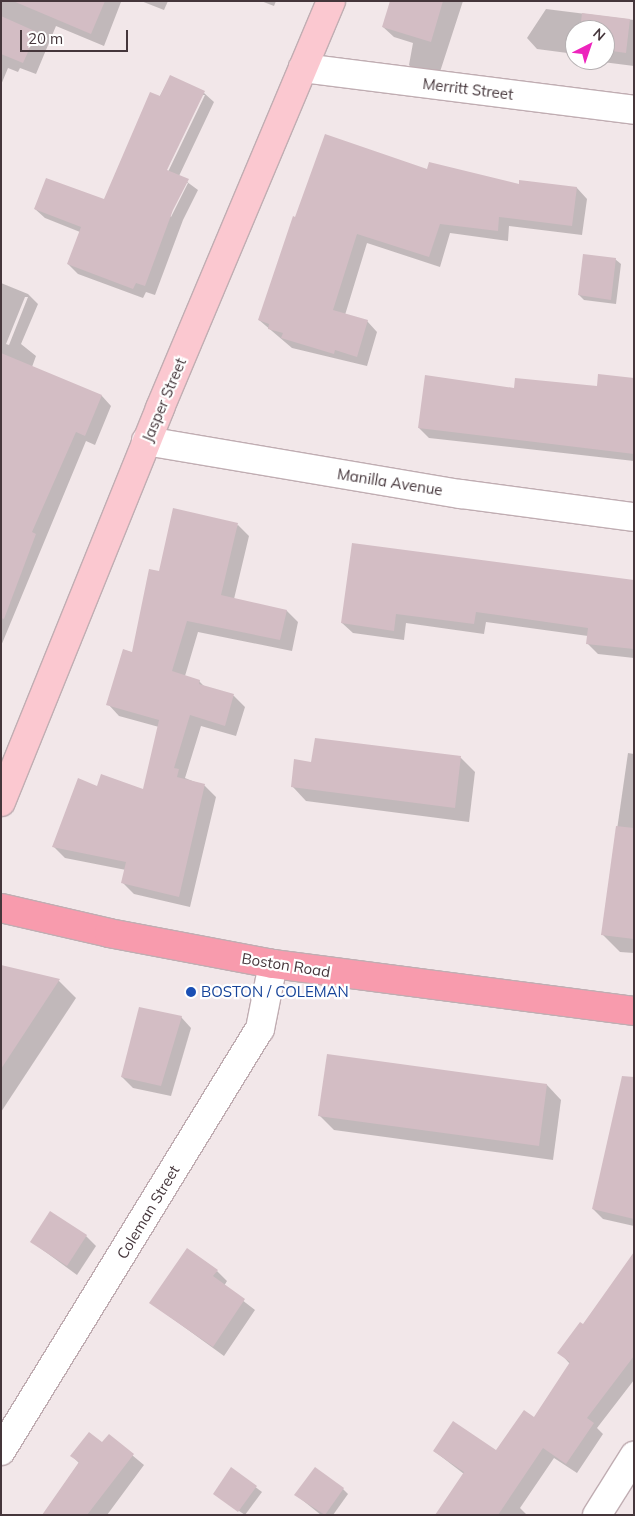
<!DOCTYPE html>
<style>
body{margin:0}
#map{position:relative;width:635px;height:1516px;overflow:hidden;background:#f2e7e9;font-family:Mulish,sans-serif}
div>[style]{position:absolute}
.shadow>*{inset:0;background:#0003}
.building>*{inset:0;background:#d3bdc4}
.roads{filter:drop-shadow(1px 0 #c0adb2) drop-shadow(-1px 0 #c0adb2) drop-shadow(0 1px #c0adb2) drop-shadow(0 -1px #c0adb2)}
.street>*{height:28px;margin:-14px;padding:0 14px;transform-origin:14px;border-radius:14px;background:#fff}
.secondary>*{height:28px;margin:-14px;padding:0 14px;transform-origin:14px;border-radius:14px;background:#fbc8d0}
.primary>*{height:28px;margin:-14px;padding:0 14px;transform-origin:14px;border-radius:14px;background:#f89bad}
.dots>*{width:14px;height:14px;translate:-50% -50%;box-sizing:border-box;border:2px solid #fff;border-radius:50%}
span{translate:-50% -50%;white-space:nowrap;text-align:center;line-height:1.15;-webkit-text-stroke:4.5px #fff;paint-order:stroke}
.street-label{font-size:15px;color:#45363b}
.transit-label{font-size:15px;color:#164399}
.left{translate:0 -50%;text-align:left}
.frame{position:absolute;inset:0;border:2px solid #45363b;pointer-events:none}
.north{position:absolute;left:565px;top:20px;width:50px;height:50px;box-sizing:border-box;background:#fff;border:1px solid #b5afb1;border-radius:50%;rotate:41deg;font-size:14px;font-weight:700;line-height:20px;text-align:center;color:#45363b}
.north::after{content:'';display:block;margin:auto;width:18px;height:22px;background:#ed24bc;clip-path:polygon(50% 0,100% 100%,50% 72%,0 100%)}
.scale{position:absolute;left:20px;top:30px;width:108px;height:22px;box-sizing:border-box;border:2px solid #45363b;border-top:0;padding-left:6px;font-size:15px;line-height:18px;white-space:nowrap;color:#45363b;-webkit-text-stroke:4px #fff;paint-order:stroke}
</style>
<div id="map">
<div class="shadow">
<i style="clip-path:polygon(1px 1px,121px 1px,121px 2px,104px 46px,56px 26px,36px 74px,20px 68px,18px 72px,8px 68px,1px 85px)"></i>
<i style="clip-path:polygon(141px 1px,168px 1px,164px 10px)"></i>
<i style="clip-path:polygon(261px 1px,276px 1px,274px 6px)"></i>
<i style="clip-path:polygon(391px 1px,463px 1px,438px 78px,419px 76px,409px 65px,413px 43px,394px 37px,383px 27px)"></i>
<i style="clip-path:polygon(546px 9px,634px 20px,634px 66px,587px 60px,605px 60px,605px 30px,575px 30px,575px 54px,537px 49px,527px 38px)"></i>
<i style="clip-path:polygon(evenodd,170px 77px,204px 93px,214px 102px,179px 176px,198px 190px,183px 220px,155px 295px,146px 292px,143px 298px,78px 274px,68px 264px,80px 232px,45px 218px,35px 209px,104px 201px,170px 77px,202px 95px,205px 95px,166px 176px,164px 175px,202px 95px,170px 77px,186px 183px,188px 183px,171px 217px,169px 215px,186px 183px)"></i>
<i style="clip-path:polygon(428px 171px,520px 186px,577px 188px,587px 199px,582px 235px,509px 226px,508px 241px,450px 233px,440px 267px,367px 243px,345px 315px,367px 321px,377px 332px,367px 366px,292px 348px,259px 320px)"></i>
<i style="clip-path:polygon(615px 259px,621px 264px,616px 304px,584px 300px,579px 295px)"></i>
<i style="clip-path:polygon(evenodd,1px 283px,28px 294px,38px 304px,21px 344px,36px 356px,32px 367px,102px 396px,111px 406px,95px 445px,86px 441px,1px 646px,1px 283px,25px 297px,28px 297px,9px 345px,6px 344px,25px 297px)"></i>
<i style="clip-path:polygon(634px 379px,634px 461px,429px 438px,419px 428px,515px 389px,598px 388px)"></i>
<i style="clip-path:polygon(238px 525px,249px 536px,234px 599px,287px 611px,298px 622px,292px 651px,198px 632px,185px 676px,199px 681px,206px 688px,234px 696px,245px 707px,236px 736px,201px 726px,185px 778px,205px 786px,216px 797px,190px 907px,134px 894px,123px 883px,126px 870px,65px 858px,53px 846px,98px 787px,144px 791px,159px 727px,119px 716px,108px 704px,133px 654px,160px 573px)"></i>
<i style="clip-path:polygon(353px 545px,634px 583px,634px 658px,598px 654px,587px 643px,588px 636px,486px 622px,484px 634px,406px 623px,404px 640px,353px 633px,342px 623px)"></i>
<i style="clip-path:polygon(628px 753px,634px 754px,634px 953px,620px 952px,602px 934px)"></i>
<i style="clip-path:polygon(461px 758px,475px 772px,469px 822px,306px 801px,292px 786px,312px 763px)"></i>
<i style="clip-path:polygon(1px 966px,59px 981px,76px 998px,1px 1112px)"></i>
<i style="clip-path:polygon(181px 1017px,191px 1028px,171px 1096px,133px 1088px,122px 1077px)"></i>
<i style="clip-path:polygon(547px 1085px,561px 1100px,553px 1160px,334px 1130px,319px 1115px)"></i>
<i style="clip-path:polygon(634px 1089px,634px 1226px,603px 1219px,593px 1209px)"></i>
<i style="clip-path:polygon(86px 1236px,96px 1246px,77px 1275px,32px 1242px)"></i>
<i style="clip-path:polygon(634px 1254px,634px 1380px,597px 1428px,603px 1434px,577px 1473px,554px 1458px,520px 1508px,527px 1515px,436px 1515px,464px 1474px,434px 1451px,497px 1452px,534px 1418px,570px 1364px,559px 1352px,583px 1325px)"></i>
<i style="clip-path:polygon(217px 1271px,227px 1281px,224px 1286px,255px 1310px,224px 1356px,151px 1303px)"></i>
<i style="clip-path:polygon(109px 1436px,144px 1465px,107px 1515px,43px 1515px,79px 1463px,72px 1456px,103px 1444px)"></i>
<i style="clip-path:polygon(231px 1469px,262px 1492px,245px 1515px,214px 1494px)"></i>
<i style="clip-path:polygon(343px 1489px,348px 1494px,333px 1515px,321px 1515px,296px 1495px)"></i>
</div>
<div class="building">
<i style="clip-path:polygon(13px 1px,105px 1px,91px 34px)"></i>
<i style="clip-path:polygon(390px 1px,443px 1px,431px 42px,382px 27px)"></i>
<i style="clip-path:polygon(582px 13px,630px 19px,626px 53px,605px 50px,605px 30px,580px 30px)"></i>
<i style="clip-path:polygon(1px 16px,37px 32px,23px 63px,1px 54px)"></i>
<i style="clip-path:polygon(170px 75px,205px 91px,167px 170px,189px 179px,173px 210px,145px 286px,136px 283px,133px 289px,67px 264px,81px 227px,34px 209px,46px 178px,104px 199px,150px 92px,160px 96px)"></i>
<i style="clip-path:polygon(325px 134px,427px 169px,429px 162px,519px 184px,519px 180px,577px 187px,572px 226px,499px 217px,498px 231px,440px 224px,429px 257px,357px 234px,333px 310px,368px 320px,357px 357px,335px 350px,334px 354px,281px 338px,283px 333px,268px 329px,269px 324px,258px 320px,293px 216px,295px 217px)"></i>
<i style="clip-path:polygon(583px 254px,616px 258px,611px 300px,578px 295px)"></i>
<i style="clip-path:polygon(1px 353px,102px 395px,85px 436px,76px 432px,32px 532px,36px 534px,4px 619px,1px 618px)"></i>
<i style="clip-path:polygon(598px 374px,634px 378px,634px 454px,418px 428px,425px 375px,514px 388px,515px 378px,597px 386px)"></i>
<i style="clip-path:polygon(173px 508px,238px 523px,221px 595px,287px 610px,280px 640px,187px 621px,172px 671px,200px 680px,199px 684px,234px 694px,225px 726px,190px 715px,174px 768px,179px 769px,177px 777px,205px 784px,179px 897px,121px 883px,126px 862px,52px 847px,78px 778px,97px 786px,101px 774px,143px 789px,159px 720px,106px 705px,123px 649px,132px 652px,149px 569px,159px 571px)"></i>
<i style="clip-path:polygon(352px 543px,634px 580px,634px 649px,586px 644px,588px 628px,476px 612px,474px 624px,396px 614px,394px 631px,341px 623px)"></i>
<i style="clip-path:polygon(315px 738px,461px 756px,455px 808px,291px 787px,294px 759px,311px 762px)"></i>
<i style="clip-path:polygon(616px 826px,634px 828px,634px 939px,601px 935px)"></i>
<i style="clip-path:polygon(1px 965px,60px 979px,1px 1069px)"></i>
<i style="clip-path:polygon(139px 1007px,182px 1016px,161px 1086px,121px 1077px)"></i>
<i style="clip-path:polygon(327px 1054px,547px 1084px,539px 1146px,318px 1116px)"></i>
<i style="clip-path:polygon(622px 1076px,634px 1077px,634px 1219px,592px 1209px)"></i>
<i style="clip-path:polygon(50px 1211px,87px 1235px,67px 1266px,30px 1242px)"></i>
<i style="clip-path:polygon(187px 1248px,218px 1270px,213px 1276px,245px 1299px,213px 1347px,149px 1303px)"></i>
<i style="clip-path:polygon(634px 1252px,634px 1356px,587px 1418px,594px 1423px,566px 1464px,543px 1448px,498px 1515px,435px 1515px,464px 1472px,433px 1451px,453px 1421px,496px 1450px,524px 1410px,534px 1417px,570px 1362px,557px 1353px,580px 1322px,583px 1324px)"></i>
<i style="clip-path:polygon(89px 1432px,102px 1442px,109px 1434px,134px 1454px,87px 1515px,42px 1515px,79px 1462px,70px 1456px)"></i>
<i style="clip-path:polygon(231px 1467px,257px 1486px,238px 1512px,213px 1494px)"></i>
<i style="clip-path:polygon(315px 1467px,344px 1488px,325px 1515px,294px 1495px)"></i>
</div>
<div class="roads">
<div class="street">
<i style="left:303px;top:68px;width:334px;rotate:7.2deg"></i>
<i style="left:146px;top:441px;width:319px;rotate:9.6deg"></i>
<i style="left:461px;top:494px;width:175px;rotate:7.6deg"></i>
<i style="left:1px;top:1451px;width:495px;rotate:-58.5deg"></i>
<i style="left:260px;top:1029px;width:66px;rotate:-78.7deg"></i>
<i style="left:597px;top:1515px;width:70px;rotate:-57.9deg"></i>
</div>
<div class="secondary">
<i style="left:1px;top:802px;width:425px;rotate:-68deg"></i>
<i style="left:160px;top:408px;width:441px;rotate:-67.2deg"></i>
</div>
<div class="primary">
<i style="left:1px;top:908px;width:111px;rotate:13deg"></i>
<i style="left:109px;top:933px;width:167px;rotate:10.7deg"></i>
<i style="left:273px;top:964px;width:364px;rotate:7.4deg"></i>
</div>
</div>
<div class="dots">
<i style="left:191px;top:992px;background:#1a4fb4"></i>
</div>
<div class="street-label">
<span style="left:468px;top:89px;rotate:7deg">Merritt Street</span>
<span style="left:164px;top:400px;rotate:-67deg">Jasper Street</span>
<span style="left:390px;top:482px;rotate:9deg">Manilla Avenue</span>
<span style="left:286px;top:965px;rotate:9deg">Boston Road</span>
<span style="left:148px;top:1212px;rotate:-59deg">Coleman Street</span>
</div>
<div class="transit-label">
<span class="left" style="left:201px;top:992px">BOSTON / COLEMAN</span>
</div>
<div class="frame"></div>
<div class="north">N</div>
<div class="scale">20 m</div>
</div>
